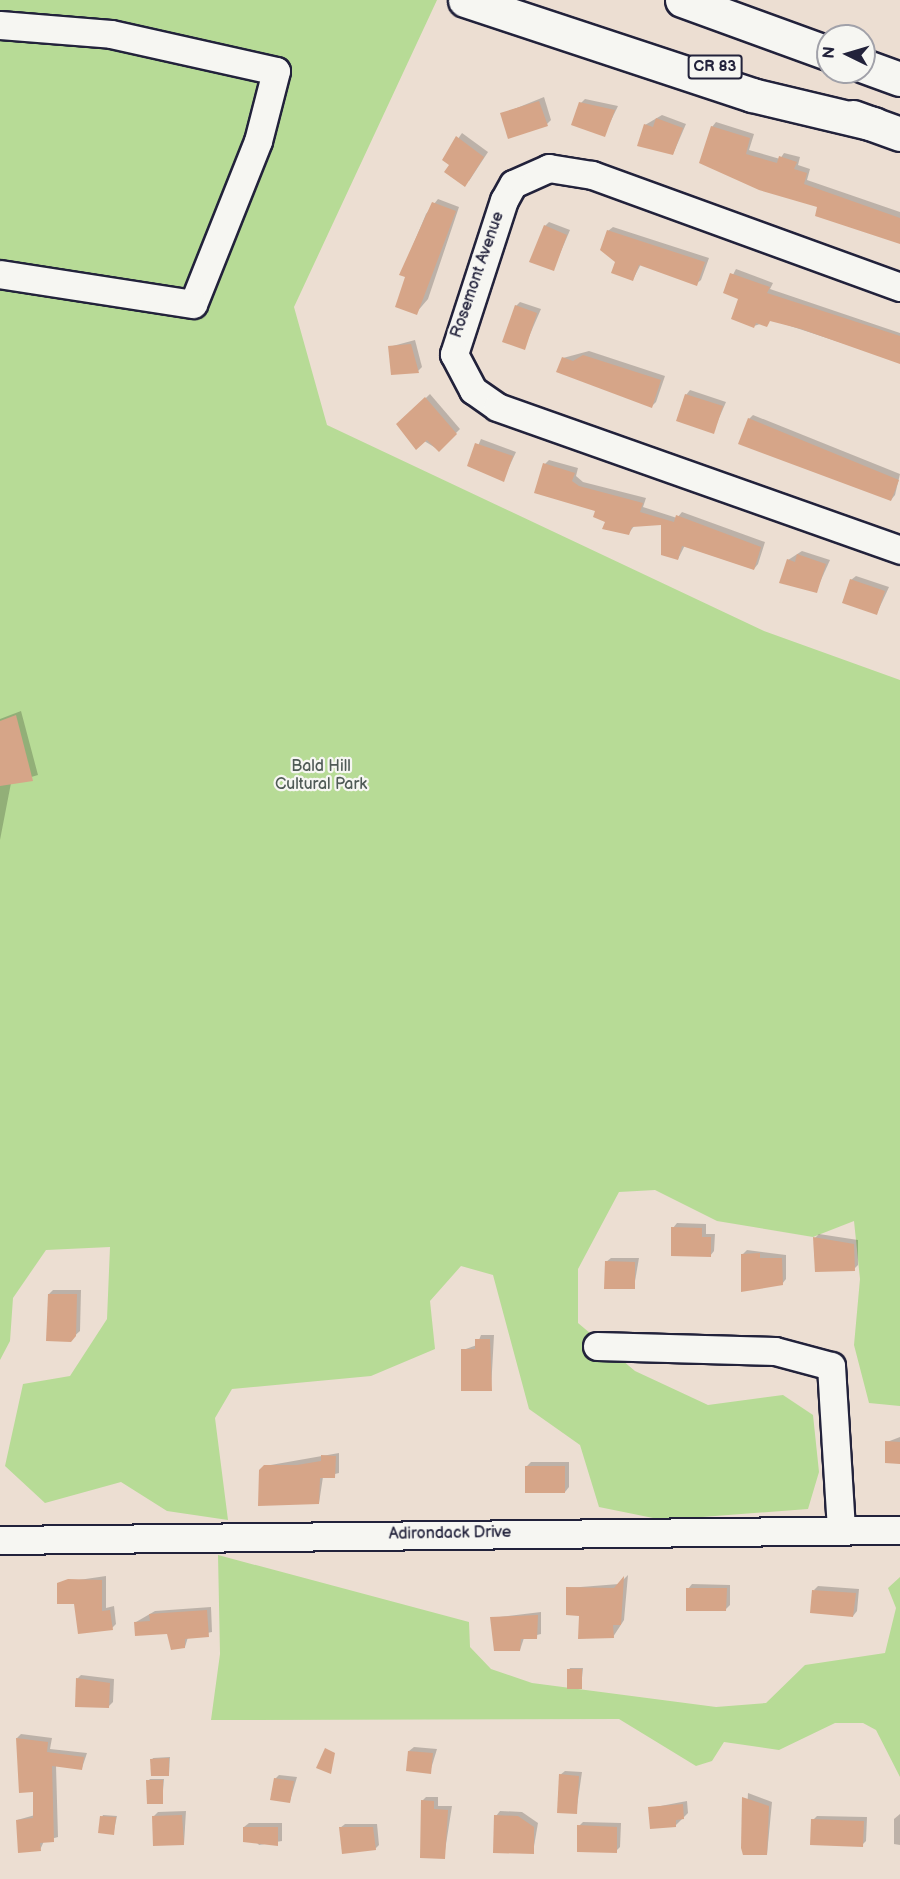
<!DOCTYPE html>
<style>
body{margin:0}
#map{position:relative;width:900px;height:1879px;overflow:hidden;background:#ecded2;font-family:"Balsamiq Sans",sans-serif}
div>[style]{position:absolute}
.green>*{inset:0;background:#b7db96}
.shadow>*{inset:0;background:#0003}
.building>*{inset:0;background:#d6a588}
.roads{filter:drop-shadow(2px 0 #22223b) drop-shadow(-2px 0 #22223b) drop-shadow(0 2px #22223b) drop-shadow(0 -2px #22223b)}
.minor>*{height:27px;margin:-13.5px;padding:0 13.5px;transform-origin:13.5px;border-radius:13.5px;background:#f6f6f2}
.highway>*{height:33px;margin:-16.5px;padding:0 16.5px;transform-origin:16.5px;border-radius:16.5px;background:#f6f6f2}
span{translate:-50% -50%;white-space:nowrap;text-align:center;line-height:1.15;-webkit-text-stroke:4.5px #f6f6f2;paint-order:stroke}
.shield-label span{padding:2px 4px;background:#f6f6f2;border:2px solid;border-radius:4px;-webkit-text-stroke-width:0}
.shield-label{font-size:15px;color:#22223b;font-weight:700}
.street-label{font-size:16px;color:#22223b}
.park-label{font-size:16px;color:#4f5a56}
.north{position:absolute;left:816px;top:24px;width:60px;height:60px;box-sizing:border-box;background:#f6f6f2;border:2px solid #a1a1a9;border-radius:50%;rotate:275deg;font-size:16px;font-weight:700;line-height:24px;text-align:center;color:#22223b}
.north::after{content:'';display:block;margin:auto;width:21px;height:27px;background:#22223b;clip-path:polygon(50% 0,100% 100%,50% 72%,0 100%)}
</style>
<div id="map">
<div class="green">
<i style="clip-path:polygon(0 0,437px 0,294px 307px,327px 425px,764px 631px,900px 680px,900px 1406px,869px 1403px,854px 1345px,860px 1279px,854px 1221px,813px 1237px,717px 1221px,655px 1190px,619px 1192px,578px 1269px,578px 1323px,635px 1371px,708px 1405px,783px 1395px,813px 1415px,819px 1472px,808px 1509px,663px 1520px,599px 1507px,580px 1445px,529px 1409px,493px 1275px,461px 1266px,430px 1301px,435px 1349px,371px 1376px,232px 1389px,215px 1418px,228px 1520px,167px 1511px,121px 1482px,45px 1503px,5px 1466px,23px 1384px,70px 1376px,107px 1319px,110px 1247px,46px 1250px,13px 1298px,10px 1341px,0 1360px)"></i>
<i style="clip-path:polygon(218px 1555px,469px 1622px,470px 1647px,491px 1669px,532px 1683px,716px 1707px,766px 1703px,805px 1665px,885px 1653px,896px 1608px,888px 1588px,900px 1577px,900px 1777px,876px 1730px,863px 1723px,835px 1723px,779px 1750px,724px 1742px,712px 1761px,696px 1766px,619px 1719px,211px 1720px,220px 1654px)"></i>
</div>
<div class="shadow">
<i style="clip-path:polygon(544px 97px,551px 120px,547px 124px,502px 114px)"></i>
<i style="clip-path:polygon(585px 99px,618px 106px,604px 135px,581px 103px)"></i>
<i style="clip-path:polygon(662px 115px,686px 124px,673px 154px,645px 125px)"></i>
<i style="clip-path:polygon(716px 122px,754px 134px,749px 150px,780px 159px,784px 153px,800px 157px,798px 165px,810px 169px,807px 180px,900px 212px,900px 243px,819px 206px,759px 188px,712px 127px)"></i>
<i style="clip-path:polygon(462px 133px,488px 152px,469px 181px,444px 159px)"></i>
<i style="clip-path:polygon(438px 199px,459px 207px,428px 299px,416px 313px,407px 276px,401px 274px,426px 214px)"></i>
<i style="clip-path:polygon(549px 222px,570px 230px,553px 270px,545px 226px)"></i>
<i style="clip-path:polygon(613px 227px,709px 258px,701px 280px,696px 284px,641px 264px,633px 279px,617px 262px,608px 231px)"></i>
<i style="clip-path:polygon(736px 269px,773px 283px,770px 289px,900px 333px,900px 362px,772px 320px,754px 326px,740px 298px,724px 292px)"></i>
<i style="clip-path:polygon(520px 302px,541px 309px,524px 348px,516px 306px)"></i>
<i style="clip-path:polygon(415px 340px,422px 367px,418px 371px,389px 347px)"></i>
<i style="clip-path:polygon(589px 351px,665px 376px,656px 402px,652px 406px,563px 358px)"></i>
<i style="clip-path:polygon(690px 390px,726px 402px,713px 432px,686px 395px)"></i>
<i style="clip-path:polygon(430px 394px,460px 429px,439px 450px,398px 425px)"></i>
<i style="clip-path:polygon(753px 415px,900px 474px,895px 495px,891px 500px,749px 419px)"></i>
<i style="clip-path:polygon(481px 439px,516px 452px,503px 480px,469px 466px)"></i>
<i style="clip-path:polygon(549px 460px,578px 468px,576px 476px,583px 482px,646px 498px,643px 507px,677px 518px,682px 512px,765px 542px,758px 564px,754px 569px,685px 545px,678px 559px,663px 523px,635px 525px,628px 534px,604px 528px,607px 521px,545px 464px)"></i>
<i style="clip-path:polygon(802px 551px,830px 560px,816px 591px,788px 560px)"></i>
<i style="clip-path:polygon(856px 576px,889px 587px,877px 613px,851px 580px)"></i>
<i style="clip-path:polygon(21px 711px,38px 775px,11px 783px,0 840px,0 719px)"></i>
<i style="clip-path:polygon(677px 1223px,706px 1224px,706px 1234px,715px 1234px,714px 1251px,710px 1256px,673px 1228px)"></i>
<i style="clip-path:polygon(819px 1234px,858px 1240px,858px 1265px,854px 1269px,815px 1238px)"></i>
<i style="clip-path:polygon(747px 1250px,786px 1255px,786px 1279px,782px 1284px,743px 1254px)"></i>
<i style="clip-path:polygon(611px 1258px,639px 1258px,634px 1287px,606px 1262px)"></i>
<i style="clip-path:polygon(53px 1290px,81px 1290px,80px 1331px,70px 1340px,49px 1294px)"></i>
<i style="clip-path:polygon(481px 1335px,494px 1335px,491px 1390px,463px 1350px,477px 1345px)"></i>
<i style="clip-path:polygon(900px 1437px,900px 1462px,887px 1442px)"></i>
<i style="clip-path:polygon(339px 1453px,339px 1473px,323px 1477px,319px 1503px,265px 1466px)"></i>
<i style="clip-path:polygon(531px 1462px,569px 1462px,569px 1487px,565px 1492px,526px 1467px)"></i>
<i style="clip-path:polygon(628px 1575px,624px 1620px,613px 1637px,580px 1614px,568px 1588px,619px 1584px)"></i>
<i style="clip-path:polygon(106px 1576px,106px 1608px,114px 1606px,116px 1624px,112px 1628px,58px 1583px)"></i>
<i style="clip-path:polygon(692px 1584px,730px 1585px,730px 1605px,726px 1609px,688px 1589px)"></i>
<i style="clip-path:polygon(818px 1586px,859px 1589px,857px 1611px,853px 1616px,814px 1590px)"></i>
<i style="clip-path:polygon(211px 1607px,212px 1632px,188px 1637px,185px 1647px,169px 1633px,136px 1622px,155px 1611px)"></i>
<i style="clip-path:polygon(541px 1612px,541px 1634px,524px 1638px,520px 1650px,491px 1618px)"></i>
<i style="clip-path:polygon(570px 1668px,583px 1668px,581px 1687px,569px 1670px)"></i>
<i style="clip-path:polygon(81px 1675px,114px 1679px,113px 1702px,109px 1706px,77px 1679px)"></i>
<i style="clip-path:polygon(21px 1734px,52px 1738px,50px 1749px,87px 1753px,82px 1768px,56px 1765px,58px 1837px,44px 1841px,40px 1850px,17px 1820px,35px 1815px,34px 1791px,17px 1738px)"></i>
<i style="clip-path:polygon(414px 1747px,437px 1749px,430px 1772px,409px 1751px)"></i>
<i style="clip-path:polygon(170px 1757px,169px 1774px,152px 1760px,153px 1758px)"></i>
<i style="clip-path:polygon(565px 1771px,582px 1772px,576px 1813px,560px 1775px)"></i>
<i style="clip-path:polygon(279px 1775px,297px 1777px,290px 1801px,275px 1779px)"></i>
<i style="clip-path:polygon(150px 1779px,164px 1779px,162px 1802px,148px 1781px)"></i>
<i style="clip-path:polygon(748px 1793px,772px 1802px,767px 1854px,745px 1853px)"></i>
<i style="clip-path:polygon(426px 1797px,438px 1797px,438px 1806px,452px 1806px,444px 1857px,422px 1801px)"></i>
<i style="clip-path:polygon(687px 1801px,688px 1813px,676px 1825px,650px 1808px)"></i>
<i style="clip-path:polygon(186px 1811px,184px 1844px,154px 1816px,158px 1812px)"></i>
<i style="clip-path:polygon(500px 1811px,522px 1812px,538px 1823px,533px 1852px,496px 1816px)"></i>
<i style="clip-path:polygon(900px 1814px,900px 1845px,894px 1844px,894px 1819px)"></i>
<i style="clip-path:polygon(103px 1815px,117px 1816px,113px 1834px,102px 1817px)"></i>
<i style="clip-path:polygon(817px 1816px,867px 1817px,866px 1841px,862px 1845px,813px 1820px)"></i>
<i style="clip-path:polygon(583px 1822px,621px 1823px,620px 1847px,616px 1851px,579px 1826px)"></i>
<i style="clip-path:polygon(249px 1823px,282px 1823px,282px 1841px,259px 1845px,244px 1827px)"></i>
<i style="clip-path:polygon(345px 1824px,377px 1824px,379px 1845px,375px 1849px,340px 1828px)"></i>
</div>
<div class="building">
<i style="clip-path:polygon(539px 101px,548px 126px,508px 139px,500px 113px)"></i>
<i style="clip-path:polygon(579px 102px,615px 110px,605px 137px,571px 125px)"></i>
<i style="clip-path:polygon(656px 118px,683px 128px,673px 155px,637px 146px,644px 124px,653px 127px)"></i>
<i style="clip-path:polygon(711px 126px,750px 138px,746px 154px,777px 163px,779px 156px,797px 162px,794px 169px,807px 173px,804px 184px,900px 218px,900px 244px,815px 216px,817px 207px,759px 190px,699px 163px)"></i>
<i style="clip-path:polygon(456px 136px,484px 157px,465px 187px,444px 172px,449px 165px,442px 160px)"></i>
<i style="clip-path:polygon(432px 202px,456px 211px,417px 315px,395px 307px,405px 277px,399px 275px)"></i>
<i style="clip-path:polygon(544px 225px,567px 235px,554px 271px,529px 262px)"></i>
<i style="clip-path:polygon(607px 230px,705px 262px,697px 286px,639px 265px,633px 281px,611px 273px,615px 262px,600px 250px)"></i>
<i style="clip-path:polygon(730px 273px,770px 287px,767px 293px,900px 336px,900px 364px,801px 329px,770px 321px,767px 327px,756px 323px,754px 328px,731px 319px,738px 299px,723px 293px)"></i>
<i style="clip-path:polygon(515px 305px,537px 313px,525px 350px,502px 342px)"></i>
<i style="clip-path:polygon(411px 344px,419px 373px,391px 375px,388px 346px)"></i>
<i style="clip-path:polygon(583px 355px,661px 380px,652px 408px,556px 372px,562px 357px,573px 361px)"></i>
<i style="clip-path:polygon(685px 394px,723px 406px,714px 434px,676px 421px)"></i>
<i style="clip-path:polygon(425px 397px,457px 434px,439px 452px,427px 440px,416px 450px,396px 424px)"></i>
<i style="clip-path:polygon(748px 418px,899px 480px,891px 501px,738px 444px)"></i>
<i style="clip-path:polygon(475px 443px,513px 456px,504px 482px,467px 466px)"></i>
<i style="clip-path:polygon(543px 463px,575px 473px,572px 481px,579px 486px,643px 503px,640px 512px,674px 522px,676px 515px,761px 547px,754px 570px,682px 546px,678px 560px,661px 555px,661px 525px,632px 527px,629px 535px,602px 529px,605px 522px,593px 517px,595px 511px,534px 493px)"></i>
<i style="clip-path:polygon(797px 554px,826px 564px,817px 593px,779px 583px,787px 559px,795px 562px)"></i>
<i style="clip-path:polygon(850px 579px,885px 591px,877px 615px,842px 603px)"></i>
<i style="clip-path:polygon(16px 715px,33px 781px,0 786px,0 721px)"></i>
<i style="clip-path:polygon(671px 1227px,702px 1228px,702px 1237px,711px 1237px,711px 1257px,671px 1256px)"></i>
<i style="clip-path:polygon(813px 1237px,854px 1244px,855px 1271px,815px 1272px)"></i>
<i style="clip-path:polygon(760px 1253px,760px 1258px,782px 1258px,783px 1285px,741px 1292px,741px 1254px)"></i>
<i style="clip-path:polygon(605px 1261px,635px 1262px,635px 1289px,604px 1289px)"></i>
<i style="clip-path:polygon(48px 1294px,77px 1294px,76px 1336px,71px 1342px,46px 1341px)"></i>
<i style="clip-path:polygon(475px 1339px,490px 1339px,492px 1391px,461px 1391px,461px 1349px,475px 1349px)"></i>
<i style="clip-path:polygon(885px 1441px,900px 1442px,900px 1464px,885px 1463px)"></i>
<i style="clip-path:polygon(321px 1455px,336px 1456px,335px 1478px,320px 1478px,319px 1504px,258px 1506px,259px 1470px,264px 1465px,297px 1465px,321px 1461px)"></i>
<i style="clip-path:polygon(525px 1466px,565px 1466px,565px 1493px,525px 1493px)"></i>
<i style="clip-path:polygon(624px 1576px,621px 1625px,613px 1625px,614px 1638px,578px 1639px,579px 1616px,566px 1615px,566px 1587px,614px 1588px)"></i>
<i style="clip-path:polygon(68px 1579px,102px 1580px,102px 1611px,110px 1610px,113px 1630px,78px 1634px,74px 1604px,57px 1604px,57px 1583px)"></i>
<i style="clip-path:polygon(686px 1588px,727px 1588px,726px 1611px,686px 1611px)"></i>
<i style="clip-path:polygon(812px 1590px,856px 1593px,853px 1617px,810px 1613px)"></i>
<i style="clip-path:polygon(207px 1610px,209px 1637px,185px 1639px,185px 1648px,171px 1650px,167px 1634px,135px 1636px,134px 1622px,150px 1621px,149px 1614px)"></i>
<i style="clip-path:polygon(538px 1615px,537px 1639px,521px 1639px,520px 1651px,494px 1651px,490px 1617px)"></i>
<i style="clip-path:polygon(567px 1669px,582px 1669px,582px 1689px,567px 1689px)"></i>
<i style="clip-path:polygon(76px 1678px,110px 1683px,109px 1708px,75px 1707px)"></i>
<i style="clip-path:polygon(16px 1738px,48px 1742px,47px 1752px,84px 1757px,82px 1770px,52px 1766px,54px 1842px,40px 1843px,41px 1851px,18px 1853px,16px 1820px,33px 1818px,33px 1792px,19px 1793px)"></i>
<i style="clip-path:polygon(325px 1748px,335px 1753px,331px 1774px,316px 1768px)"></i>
<i style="clip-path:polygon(408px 1751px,433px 1753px,431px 1774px,406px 1771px)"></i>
<i style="clip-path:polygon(169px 1758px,169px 1776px,151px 1776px,150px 1759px)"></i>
<i style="clip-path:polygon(559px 1774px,579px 1776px,577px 1814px,557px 1813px)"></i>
<i style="clip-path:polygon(274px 1778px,294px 1781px,290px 1803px,270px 1800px)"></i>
<i style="clip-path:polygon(146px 1780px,163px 1780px,163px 1804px,147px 1804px)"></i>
<i style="clip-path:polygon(742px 1797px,769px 1806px,767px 1855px,743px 1855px,741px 1848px)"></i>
<i style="clip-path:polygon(421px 1800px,434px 1801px,434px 1809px,448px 1810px,445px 1859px,420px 1858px)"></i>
<i style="clip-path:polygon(683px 1804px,684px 1819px,676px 1820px,676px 1827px,650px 1829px,648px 1807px)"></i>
<i style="clip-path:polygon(182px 1815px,184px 1845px,153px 1846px,152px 1816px)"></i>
<i style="clip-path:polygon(494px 1815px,518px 1816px,534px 1827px,534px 1854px,493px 1853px)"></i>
<i style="clip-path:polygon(100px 1816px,116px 1817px,114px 1835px,98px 1833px)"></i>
<i style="clip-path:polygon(811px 1819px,864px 1821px,863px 1847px,810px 1845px)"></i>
<i style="clip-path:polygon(577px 1825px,617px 1827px,617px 1853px,577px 1852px)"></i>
<i style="clip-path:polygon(243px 1827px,278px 1827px,278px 1846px,243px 1842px)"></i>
<i style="clip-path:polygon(339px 1827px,373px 1827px,376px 1850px,342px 1854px)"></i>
</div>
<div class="roads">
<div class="minor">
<i style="left:0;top:25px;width:111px;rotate:4.6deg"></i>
<i style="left:111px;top:34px;width:169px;rotate:12.6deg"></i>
<i style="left:276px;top:71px;width:72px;rotate:104.4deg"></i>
<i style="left:258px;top:141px;width:175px;rotate:111.7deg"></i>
<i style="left:193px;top:304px;width:195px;rotate:-171.2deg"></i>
<i style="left:900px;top:287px;width:328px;rotate:-160deg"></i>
<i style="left:592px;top:175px;width:44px;rotate:-170.8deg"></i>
<i style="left:549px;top:168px;width:39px;rotate:156deg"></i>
<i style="left:513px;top:184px;width:18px;rotate:119deg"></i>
<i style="left:504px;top:200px;width:162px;rotate:108deg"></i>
<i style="left:454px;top:354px;width:41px;rotate:62.2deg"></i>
<i style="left:473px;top:390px;width:29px;rotate:35deg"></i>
<i style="left:497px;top:407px;width:428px;rotate:19.5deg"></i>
<i style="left:597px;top:1346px;width:178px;rotate:1.6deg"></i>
<i style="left:775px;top:1351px;width:58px;rotate:15deg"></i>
<i style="left:831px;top:1366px;width:165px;rotate:86.5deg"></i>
<i style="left:0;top:1540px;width:900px;rotate:-0.64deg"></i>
</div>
<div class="highway">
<i style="left:465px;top:0;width:302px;rotate:18.3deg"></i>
<i style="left:752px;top:95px;width:125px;rotate:13.4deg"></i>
<i style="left:682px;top:0;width:155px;rotate:20deg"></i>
<i style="left:864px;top:66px;width:38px;rotate:20deg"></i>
<i style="left:853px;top:117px;width:50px;rotate:19.9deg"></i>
</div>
</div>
<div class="shield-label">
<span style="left:715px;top:67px">CR 83</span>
</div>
<div class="street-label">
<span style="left:478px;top:275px;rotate:-71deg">Rosemont Avenue</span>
<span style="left:450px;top:1534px;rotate:-1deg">Adirondack Drive</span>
</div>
<div class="park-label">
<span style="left:321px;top:776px">Bald Hill<br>Cultural Park</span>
</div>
<div class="north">N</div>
</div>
